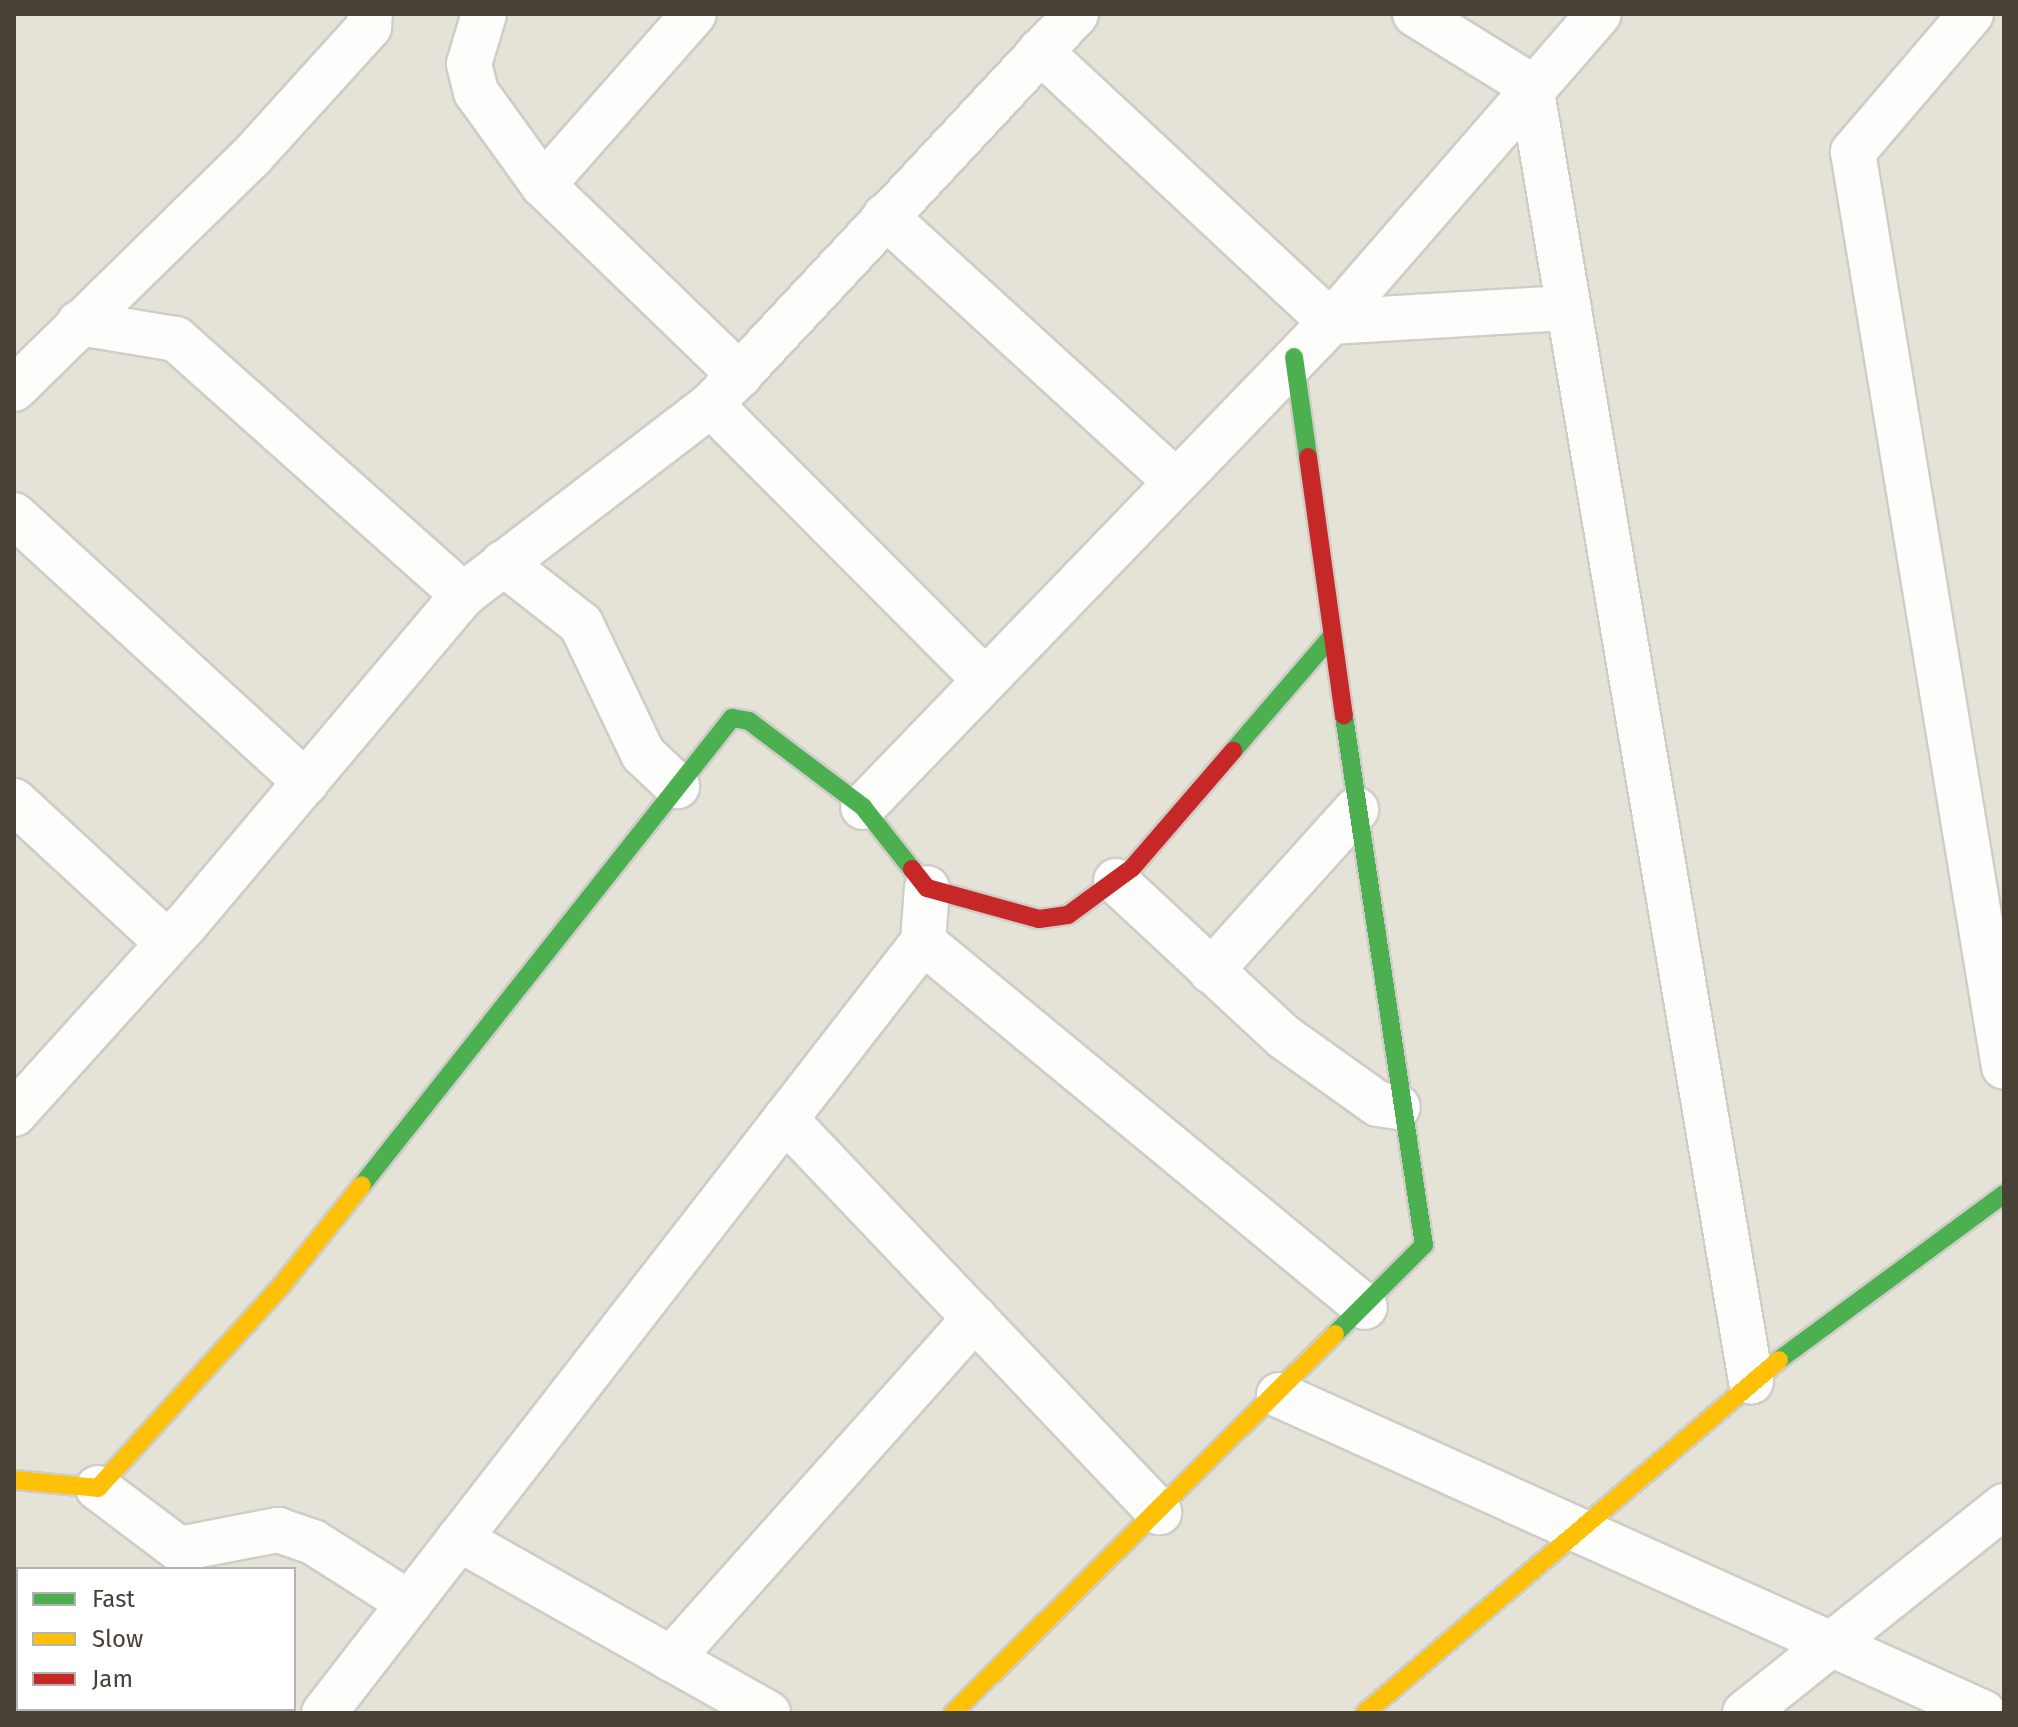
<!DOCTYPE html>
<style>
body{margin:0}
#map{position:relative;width:2018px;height:1727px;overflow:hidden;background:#f1f0ea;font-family:"Fira Sans",sans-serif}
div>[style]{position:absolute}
.residential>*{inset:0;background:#e5e2d7}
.roads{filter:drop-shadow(2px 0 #cfcdc7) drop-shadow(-2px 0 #cfcdc7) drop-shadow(0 2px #cfcdc7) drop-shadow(0 -2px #cfcdc7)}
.street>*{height:44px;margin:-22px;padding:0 22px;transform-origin:22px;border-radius:22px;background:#fdfdfc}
.fast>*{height:18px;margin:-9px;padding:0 9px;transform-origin:9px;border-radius:9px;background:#4caf50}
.slow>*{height:18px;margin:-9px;padding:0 9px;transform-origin:9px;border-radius:9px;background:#ffc107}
.jam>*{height:18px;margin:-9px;padding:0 9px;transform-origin:9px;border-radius:9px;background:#c62828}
span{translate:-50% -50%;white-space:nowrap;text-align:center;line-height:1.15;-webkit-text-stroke:7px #fff;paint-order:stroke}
.frame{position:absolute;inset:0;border:16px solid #474136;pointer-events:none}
.legend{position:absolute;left:16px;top:1567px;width:280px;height:144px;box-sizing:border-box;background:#fff;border:2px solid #b5b3af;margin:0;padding:10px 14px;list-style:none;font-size:24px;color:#474136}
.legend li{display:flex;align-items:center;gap:16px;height:40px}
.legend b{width:40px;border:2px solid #b5b3af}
</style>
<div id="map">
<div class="residential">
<i style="clip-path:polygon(evenodd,14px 14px,2004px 14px,2004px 1713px,14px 1713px,14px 14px,18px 1569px,294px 1569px,294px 1709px,18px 1709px,18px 1569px)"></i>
</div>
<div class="roads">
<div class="street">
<i style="left:484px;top:14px;width:52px;rotate:106.7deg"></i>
<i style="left:469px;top:64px;width:29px;rotate:76deg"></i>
<i style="left:476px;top:92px;width:115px;rotate:54.2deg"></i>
<i style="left:543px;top:185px;width:274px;rotate:44deg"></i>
<i style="left:1415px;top:14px;width:137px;rotate:31.8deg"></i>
<i style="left:1531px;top:86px;width:1314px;rotate:80.36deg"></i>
<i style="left:1971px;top:14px;width:182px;rotate:130.5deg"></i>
<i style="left:1853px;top:152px;width:927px;rotate:80.63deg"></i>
<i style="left:1040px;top:51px;width:398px;rotate:43deg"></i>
<i style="left:1331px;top:322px;width:238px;rotate:-3.4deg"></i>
<i style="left:543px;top:185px;width:228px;rotate:-48.6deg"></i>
<i style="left:885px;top:216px;width:393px;rotate:42.4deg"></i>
<i style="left:79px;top:323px;width:98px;rotate:9.4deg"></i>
<i style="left:176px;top:339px;width:385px;rotate:41.7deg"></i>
<i style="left:14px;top:389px;width:332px;rotate:-44.4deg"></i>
<i style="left:251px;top:157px;width:176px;rotate:-47.8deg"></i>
<i style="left:369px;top:27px;width:13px;rotate:-86deg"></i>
<i style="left:711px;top:405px;width:388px;rotate:45.1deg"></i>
<i style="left:14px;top:515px;width:396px;rotate:42.5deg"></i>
<i style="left:503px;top:563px;width:99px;rotate:38deg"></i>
<i style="left:581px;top:624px;width:144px;rotate:64.5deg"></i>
<i style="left:643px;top:754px;width:47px;rotate:43.3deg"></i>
<i style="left:14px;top:801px;width:209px;rotate:42.7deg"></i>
<i style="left:863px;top:807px;width:674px;rotate:-46.02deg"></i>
<i style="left:1331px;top:322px;width:408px;rotate:-49deg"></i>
<i style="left:1116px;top:881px;width:229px;rotate:42.9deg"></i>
<i style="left:1284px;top:1037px;width:115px;rotate:35.5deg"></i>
<i style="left:1378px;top:1104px;width:20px;rotate:9deg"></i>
<i style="left:923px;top:942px;width:573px;rotate:39.55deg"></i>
<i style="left:1211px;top:971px;width:217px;rotate:-48deg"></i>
<i style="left:14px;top:1114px;width:255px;rotate:-47.9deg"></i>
<i style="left:185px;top:925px;width:431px;rotate:-49.9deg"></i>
<i style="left:463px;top:595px;width:312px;rotate:-37.5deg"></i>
<i style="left:711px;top:405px;width:535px;rotate:-46.97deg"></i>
<i style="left:785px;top:1119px;width:543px;rotate:46.42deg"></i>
<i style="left:1279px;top:1395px;width:773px;rotate:24.28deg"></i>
<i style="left:98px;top:1488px;width:101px;rotate:37deg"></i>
<i style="left:179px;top:1549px;width:101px;rotate:-10.9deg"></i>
<i style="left:278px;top:1530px;width:37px;rotate:19deg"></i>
<i style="left:313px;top:1542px;width:114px;rotate:32.4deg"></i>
<i style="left:459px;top:1539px;width:355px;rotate:29.4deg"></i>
<i style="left:671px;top:1659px;width:457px;rotate:-48.3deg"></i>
<i style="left:324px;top:1713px;width:976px;rotate:-52.16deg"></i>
<i style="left:923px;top:942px;width:54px;rotate:-85.8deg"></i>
<i style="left:1745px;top:1713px;width:332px;rotate:-38.6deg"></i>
</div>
<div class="fast">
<i style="left:1294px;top:357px;width:101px;rotate:82deg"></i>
<i style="left:1233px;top:751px;width:152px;rotate:-49.3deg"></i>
<i style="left:362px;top:1185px;width:596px;rotate:-51.61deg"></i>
<i style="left:732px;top:718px;width:17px;rotate:10deg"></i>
<i style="left:749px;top:721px;width:143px;rotate:37deg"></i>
<i style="left:863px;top:807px;width:79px;rotate:51.7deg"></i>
<i style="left:1335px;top:1334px;width:126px;rotate:-45deg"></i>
<i style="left:1424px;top:1245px;width:535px;rotate:-98.6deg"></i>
<i style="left:1779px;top:1360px;width:280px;rotate:-36.4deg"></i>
</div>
<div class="slow">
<i style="left:14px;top:1480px;width:84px;rotate:5.4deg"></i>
<i style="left:98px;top:1488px;width:273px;rotate:-47.8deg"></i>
<i style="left:281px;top:1286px;width:129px;rotate:-51.3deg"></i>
<i style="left:953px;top:1713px;width:538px;rotate:-44.77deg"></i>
<i style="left:1365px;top:1713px;width:544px;rotate:-40.45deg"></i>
</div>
<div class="jam">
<i style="left:1308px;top:457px;width:261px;rotate:82.1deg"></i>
<i style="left:912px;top:869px;width:24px;rotate:52deg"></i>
<i style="left:927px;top:888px;width:116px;rotate:15.5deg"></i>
<i style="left:1039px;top:919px;width:29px;rotate:-8deg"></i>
<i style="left:1068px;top:915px;width:79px;rotate:-36.3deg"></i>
<i style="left:1132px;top:868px;width:155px;rotate:-49.2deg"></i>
</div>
</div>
<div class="frame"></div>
<ul class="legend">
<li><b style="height:10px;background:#4caf50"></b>Fast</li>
<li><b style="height:10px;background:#ffc107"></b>Slow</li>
<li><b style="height:10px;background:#c62828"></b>Jam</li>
</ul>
</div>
